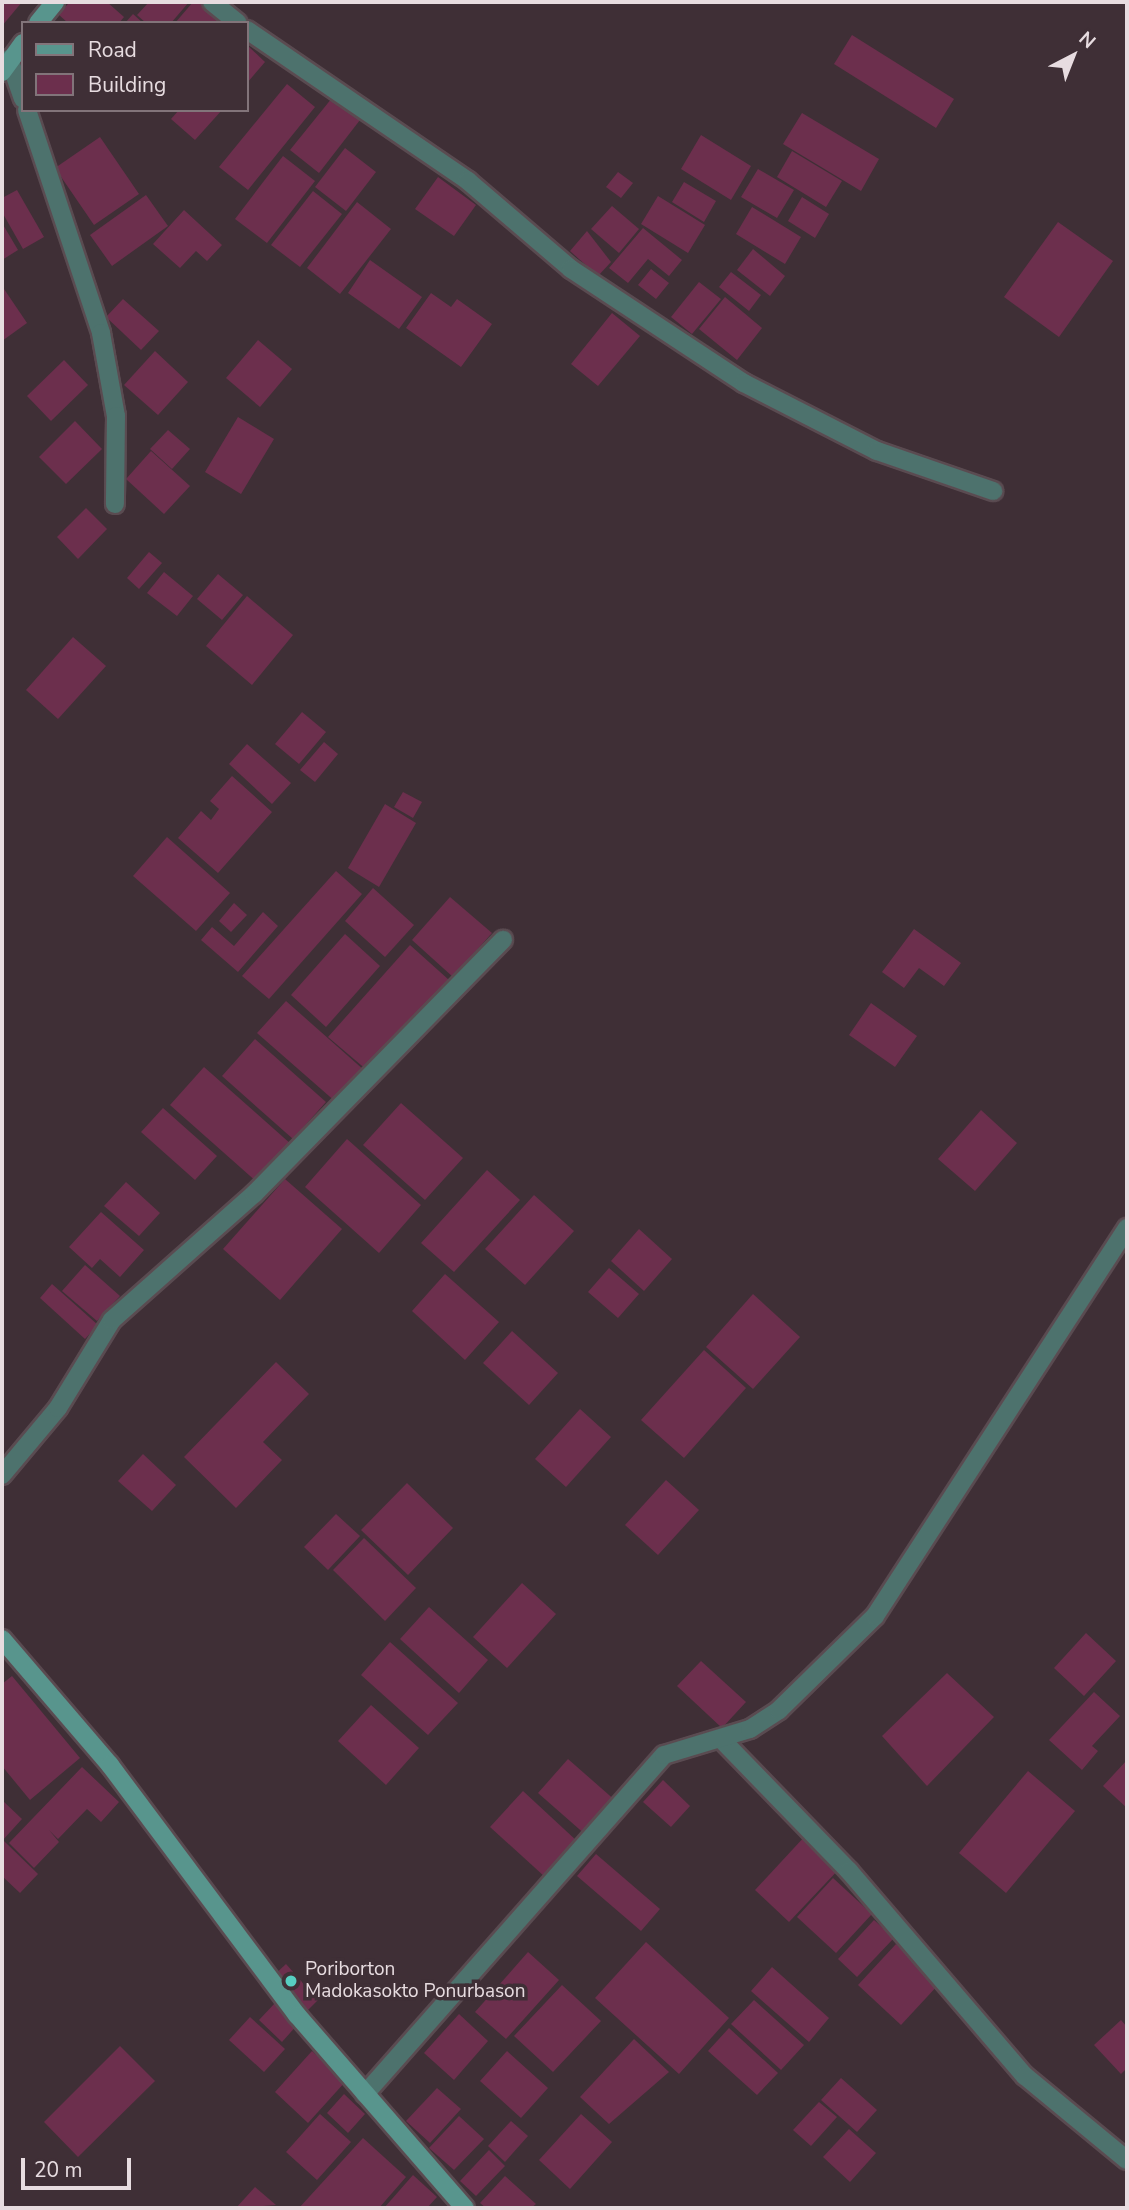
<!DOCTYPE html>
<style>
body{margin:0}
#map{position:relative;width:1129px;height:2210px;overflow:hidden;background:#3f2f36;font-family:"Nunito Sans",sans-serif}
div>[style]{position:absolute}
.building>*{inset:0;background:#6c2f4d}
.roads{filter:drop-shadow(2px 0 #5a4b51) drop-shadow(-2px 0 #5a4b51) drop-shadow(0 2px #5a4b51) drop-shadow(0 -2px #5a4b51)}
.street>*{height:18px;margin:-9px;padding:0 9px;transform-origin:9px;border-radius:9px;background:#4d726d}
.secondary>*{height:18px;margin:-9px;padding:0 9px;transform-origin:9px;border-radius:9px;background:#58958d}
.dots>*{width:19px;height:19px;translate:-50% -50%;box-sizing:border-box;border:4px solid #3f2f36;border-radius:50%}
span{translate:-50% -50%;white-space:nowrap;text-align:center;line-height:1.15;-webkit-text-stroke:7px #3f2f36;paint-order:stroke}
.poi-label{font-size:19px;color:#e7dce0}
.left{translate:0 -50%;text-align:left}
.frame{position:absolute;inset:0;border:4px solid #e7dce0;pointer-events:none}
.legend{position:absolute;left:21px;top:21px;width:228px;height:91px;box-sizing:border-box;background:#3f2f36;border:2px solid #82747a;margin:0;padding:9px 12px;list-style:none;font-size:21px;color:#e7dce0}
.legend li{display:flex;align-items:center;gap:14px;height:35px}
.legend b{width:35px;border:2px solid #82747a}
.north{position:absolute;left:1038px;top:21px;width:70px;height:70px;-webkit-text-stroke:5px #3f2f36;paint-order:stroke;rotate:42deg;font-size:19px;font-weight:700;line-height:28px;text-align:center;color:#e7dce0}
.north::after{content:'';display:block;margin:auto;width:24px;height:32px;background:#e7dce0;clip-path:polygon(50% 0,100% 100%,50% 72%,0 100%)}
.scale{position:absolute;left:21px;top:2158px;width:110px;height:32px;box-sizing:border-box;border:4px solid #e7dce0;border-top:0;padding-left:9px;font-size:21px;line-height:24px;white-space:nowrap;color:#e7dce0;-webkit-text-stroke:5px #3f2f36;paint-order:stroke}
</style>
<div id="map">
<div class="building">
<i style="clip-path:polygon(2px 2px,22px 2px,2px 26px)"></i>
<i style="clip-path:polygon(70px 2px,107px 2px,124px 17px,119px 23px,68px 23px,58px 14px)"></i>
<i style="clip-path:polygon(149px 2px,189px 2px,171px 23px,146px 23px,137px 15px)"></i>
<i style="clip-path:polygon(193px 2px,206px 2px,223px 16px,217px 23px,175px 23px)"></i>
<i style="clip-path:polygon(133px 14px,143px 23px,125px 23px)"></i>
<i style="clip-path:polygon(852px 35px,954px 99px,936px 128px,834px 64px)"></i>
<i style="clip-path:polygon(247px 45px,265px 62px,247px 83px)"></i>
<i style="clip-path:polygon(287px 84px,315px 107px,248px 190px,219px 167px)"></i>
<i style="clip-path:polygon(332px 98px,360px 120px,319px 173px,290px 150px)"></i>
<i style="clip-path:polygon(179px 110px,222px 110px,195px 140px,171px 119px)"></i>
<i style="clip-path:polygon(802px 113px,879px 159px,861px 191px,783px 144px)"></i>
<i style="clip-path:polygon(701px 135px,751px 166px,731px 200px,681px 169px)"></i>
<i style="clip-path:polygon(100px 137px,139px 194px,94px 225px,55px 168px)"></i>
<i style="clip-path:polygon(345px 148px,376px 172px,346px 211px,315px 187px)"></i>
<i style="clip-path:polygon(792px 151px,842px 181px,826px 207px,777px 177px)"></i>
<i style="clip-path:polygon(283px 156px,315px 181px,267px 243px,235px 219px)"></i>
<i style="clip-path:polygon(758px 169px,794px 190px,777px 218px,741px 197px)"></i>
<i style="clip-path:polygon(618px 172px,633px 183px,621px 198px,606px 187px)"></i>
<i style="clip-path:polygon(438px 177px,476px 205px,454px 236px,415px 209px)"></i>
<i style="clip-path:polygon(684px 182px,716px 201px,704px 222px,672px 202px)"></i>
<i style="clip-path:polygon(17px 190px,44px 237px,23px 249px,2px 212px,2px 198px)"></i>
<i style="clip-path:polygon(313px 191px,342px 214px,300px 267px,271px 245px)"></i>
<i style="clip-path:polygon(146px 195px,168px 226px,112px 266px,90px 235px)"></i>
<i style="clip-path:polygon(658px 196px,705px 225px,688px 253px,641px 224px)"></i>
<i style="clip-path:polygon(802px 197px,829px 214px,815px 238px,788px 221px)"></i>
<i style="clip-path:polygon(357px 202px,391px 229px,340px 294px,307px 268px)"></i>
<i style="clip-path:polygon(612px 206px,639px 229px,619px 253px,591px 229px)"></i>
<i style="clip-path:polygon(752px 207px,801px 237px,785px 264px,736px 234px)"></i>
<i style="clip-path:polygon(184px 210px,222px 245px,207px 261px,196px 251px,180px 268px,153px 244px)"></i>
<i style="clip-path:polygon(1058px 222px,1113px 261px,1059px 337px,1004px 297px)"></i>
<i style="clip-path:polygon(2px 223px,18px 250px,2px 260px)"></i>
<i style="clip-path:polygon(643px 228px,682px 260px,669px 276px,648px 259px,628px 283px,609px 268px)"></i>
<i style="clip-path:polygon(587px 231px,611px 262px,598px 276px,570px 251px)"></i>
<i style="clip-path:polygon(753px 249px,785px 276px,770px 296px,737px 270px)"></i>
<i style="clip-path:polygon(370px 260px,422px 297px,399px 329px,348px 293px)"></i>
<i style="clip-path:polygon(651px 269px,669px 283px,656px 299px,638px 285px)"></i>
<i style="clip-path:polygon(731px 272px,761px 295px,749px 311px,719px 287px)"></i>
<i style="clip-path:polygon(699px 282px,721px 299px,692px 334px,671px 317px)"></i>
<i style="clip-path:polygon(2px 286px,27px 323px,2px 341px)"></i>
<i style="clip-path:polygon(431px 293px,451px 307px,457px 299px,492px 324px,461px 367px,406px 328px)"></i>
<i style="clip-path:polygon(725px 297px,762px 328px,737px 360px,699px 329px)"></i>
<i style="clip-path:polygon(123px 299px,159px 331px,141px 350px,106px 317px)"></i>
<i style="clip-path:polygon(612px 313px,640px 336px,598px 386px,571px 364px)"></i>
<i style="clip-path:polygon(258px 340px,292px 369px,260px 407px,226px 378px)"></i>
<i style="clip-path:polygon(155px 351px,188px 382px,158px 415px,124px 385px)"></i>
<i style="clip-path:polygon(64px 360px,88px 385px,51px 421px,27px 396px)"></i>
<i style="clip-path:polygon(238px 417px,274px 439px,241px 494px,205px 472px)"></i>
<i style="clip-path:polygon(75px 421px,102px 449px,66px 484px,39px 457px)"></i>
<i style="clip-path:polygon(168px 430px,190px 449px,172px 469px,150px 449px)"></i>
<i style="clip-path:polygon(151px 451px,190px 486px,164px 514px,126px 479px)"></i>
<i style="clip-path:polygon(86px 508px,107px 529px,78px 559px,57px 537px)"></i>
<i style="clip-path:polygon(149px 552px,162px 563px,139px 589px,127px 578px)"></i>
<i style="clip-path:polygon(164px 572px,193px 596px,177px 616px,147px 593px)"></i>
<i style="clip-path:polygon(218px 574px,243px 595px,222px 620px,197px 599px)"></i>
<i style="clip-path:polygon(247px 596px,293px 635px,252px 685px,206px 646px)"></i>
<i style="clip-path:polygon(73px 637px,106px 666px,58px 719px,26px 690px)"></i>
<i style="clip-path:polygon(302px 712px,326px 732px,299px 764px,275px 744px)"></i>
<i style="clip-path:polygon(324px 742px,338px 754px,315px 782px,300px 770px)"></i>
<i style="clip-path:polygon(247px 744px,291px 783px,272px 804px,229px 764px)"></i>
<i style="clip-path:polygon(232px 776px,272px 812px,218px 873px,178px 838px,201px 811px,211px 820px,219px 809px,210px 801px)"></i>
<i style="clip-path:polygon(403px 792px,422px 802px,413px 818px,394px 807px)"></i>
<i style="clip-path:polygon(385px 804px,416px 823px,379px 887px,348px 868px)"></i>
<i style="clip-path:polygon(167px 837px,230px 893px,196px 931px,133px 876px)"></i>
<i style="clip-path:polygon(336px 871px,362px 894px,269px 999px,242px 976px)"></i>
<i style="clip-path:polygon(373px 888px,414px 925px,385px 957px,345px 921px)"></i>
<i style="clip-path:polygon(450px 897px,492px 933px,453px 977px,412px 940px)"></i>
<i style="clip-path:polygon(234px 903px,247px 915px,231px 932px,219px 921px)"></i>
<i style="clip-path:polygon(263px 912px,278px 926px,238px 972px,201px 940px,212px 927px,234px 946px)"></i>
<i style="clip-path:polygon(914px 929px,961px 963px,944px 986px,919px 968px,904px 988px,882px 972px)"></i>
<i style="clip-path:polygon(345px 934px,380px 966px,326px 1027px,291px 995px)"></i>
<i style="clip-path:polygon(410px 945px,449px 980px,368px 1071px,328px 1037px)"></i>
<i style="clip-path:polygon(286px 1001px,365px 1071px,337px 1103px,257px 1033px)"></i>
<i style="clip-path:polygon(871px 1003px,917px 1036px,895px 1067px,849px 1035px)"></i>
<i style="clip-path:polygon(255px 1039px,326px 1102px,293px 1139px,222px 1076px)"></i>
<i style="clip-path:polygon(204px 1067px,292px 1145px,258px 1183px,170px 1105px)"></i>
<i style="clip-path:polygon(401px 1103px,463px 1158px,425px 1200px,363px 1145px)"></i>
<i style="clip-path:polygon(163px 1108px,217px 1156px,195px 1180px,141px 1132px)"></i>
<i style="clip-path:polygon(981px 1110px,1017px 1143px,975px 1191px,938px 1159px)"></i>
<i style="clip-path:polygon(347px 1139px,421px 1205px,379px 1253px,305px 1187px)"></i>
<i style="clip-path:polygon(487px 1170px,520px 1200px,454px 1272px,421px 1243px)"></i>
<i style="clip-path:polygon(285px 1179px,342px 1229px,280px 1300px,223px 1249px)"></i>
<i style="clip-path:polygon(126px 1182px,160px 1213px,139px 1236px,104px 1206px)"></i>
<i style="clip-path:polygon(534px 1195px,574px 1231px,525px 1285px,485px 1249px)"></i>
<i style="clip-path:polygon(101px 1212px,144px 1250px,120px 1277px,100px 1259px,92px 1268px,69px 1247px)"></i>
<i style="clip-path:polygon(639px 1229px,672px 1259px,644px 1291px,611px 1261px)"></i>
<i style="clip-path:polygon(85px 1265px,120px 1296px,97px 1321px,62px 1291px)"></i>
<i style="clip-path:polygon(609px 1268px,639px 1294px,618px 1318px,588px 1292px)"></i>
<i style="clip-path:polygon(445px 1274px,499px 1322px,465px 1360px,412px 1311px)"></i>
<i style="clip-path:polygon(52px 1284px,98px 1325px,85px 1339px,40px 1298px)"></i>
<i style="clip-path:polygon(753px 1294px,800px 1337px,753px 1389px,706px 1347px)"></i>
<i style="clip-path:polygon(512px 1331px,558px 1373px,529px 1405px,483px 1363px)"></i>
<i style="clip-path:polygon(704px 1350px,746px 1388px,684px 1458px,641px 1420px)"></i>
<i style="clip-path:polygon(276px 1362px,309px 1394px,263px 1442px,282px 1460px,236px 1508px,184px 1457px)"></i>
<i style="clip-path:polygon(580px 1409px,611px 1437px,566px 1487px,535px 1459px)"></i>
<i style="clip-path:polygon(143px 1454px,176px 1485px,152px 1511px,118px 1481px)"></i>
<i style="clip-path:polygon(666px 1480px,699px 1510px,658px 1555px,625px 1525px)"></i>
<i style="clip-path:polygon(407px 1483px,453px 1528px,408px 1575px,361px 1530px)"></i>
<i style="clip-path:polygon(336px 1514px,360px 1536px,328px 1570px,304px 1547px)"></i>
<i style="clip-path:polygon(364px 1538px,416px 1588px,385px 1621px,333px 1570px)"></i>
<i style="clip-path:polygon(522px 1583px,556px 1614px,507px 1668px,473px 1637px)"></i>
<i style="clip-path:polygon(429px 1607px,488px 1660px,459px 1693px,400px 1639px)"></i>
<i style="clip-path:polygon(1086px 1633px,1116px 1661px,1084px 1696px,1054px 1668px)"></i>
<i style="clip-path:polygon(390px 1642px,458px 1703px,428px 1735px,361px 1675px)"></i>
<i style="clip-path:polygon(701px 1661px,746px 1702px,722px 1728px,677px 1686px)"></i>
<i style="clip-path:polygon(947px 1673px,994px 1717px,927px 1786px,882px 1736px)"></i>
<i style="clip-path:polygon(12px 1676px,80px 1758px,30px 1800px,2px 1766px,2px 1684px)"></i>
<i style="clip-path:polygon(1094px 1692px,1120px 1716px,1092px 1746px,1098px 1751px,1082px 1770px,1049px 1740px)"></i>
<i style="clip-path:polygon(371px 1705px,419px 1748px,386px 1785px,338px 1741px)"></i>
<i style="clip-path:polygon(568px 1759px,617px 1802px,587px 1836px,538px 1793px)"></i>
<i style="clip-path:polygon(1127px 1760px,1127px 1808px,1103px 1786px)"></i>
<i style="clip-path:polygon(82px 1767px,119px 1802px,101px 1822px,87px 1809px,58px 1839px,49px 1830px,59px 1842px,34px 1868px,9px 1843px)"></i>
<i style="clip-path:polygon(1028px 1771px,1075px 1811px,1006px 1893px,959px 1853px)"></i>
<i style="clip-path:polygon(663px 1780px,690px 1806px,671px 1827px,643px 1802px)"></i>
<i style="clip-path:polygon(523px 1791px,578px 1842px,545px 1877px,490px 1827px)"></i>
<i style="clip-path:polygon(2px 1800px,22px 1819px,2px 1841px)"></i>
<i style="clip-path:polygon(806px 1835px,841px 1867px,789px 1922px,755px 1890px)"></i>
<i style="clip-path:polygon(4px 1841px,38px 1874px,20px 1893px,2px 1876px)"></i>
<i style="clip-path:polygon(596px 1854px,660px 1909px,641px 1931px,577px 1876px)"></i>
<i style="clip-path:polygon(833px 1878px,872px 1914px,836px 1953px,797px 1917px)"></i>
<i style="clip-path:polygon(874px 1920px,894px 1938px,857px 1977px,838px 1959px)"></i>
<i style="clip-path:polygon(646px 1942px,729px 2018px,679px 2074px,595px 1998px)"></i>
<i style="clip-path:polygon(896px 1944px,939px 1984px,901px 2025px,858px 1985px)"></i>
<i style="clip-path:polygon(528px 1952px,559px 1980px,506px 2039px,475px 2012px)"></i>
<i style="clip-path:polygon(286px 1964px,318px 2000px,305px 2013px,272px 1977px)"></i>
<i style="clip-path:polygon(772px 1967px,829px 2018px,809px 2042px,751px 1991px)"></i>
<i style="clip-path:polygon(562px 1985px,601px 2021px,553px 2072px,514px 2036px)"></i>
<i style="clip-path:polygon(754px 2000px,804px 2045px,781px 2070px,731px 2024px)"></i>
<i style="clip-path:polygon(275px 2003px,298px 2024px,282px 2042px,259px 2020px)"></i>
<i style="clip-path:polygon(459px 2014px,488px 2041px,454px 2080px,424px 2053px)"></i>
<i style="clip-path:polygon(250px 2017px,285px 2049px,264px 2072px,229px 2040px)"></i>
<i style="clip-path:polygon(1121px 2020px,1127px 2027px,1127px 2068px,1121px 2074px,1094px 2045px)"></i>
<i style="clip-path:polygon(729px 2028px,778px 2073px,757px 2095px,708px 2051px)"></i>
<i style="clip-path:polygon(634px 2039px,669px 2072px,609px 2124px,580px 2097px)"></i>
<i style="clip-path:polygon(120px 2046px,155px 2081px,78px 2157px,44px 2122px)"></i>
<i style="clip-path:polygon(312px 2051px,346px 2081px,308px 2123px,275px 2092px)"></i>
<i style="clip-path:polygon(507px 2051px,548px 2088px,521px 2118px,480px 2081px)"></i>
<i style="clip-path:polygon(841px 2078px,877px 2110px,857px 2132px,821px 2100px)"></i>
<i style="clip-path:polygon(437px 2088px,461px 2109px,430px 2143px,406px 2121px)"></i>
<i style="clip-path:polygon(344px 2094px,365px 2114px,348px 2133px,327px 2113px)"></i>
<i style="clip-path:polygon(819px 2102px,837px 2117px,811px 2146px,793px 2130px)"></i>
<i style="clip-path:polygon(320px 2114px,351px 2142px,317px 2180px,286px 2152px)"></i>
<i style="clip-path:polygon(581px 2114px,612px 2142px,570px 2189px,539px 2160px)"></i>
<i style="clip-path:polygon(459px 2116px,484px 2139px,454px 2170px,429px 2148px)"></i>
<i style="clip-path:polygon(511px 2121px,528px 2136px,505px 2162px,488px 2146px)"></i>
<i style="clip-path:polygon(849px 2129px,876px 2153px,850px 2182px,823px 2157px)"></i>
<i style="clip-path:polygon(363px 2138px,406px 2177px,379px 2208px,299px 2208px)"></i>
<i style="clip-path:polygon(489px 2150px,505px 2166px,476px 2196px,460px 2181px)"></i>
<i style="clip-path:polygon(413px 2175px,437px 2197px,427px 2208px,384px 2208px)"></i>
<i style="clip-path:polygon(505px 2176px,536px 2204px,531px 2208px,486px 2208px,480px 2203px)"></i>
<i style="clip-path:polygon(255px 2187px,276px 2205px,236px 2208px)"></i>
</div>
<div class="roads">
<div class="street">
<i style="left:212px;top:2px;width:33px;rotate:39deg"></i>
<i style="left:247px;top:30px;width:268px;rotate:34.3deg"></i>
<i style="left:468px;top:181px;width:135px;rotate:40.5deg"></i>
<i style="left:571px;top:269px;width:207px;rotate:33.4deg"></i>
<i style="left:744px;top:383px;width:149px;rotate:27.1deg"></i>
<i style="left:877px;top:451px;width:123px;rotate:19deg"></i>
<i style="left:9px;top:59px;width:42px;rotate:70.7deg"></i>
<i style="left:27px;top:110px;width:235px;rotate:71.6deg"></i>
<i style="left:101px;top:333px;width:84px;rotate:79.8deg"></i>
<i style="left:116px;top:416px;width:88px;rotate:90.7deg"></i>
<i style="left:2px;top:1475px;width:87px;rotate:-50.1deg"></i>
<i style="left:58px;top:1408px;width:103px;rotate:-58.5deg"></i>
<i style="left:112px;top:1320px;width:190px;rotate:-41.6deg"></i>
<i style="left:254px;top:1194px;width:356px;rotate:-45.6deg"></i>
<i style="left:721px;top:1739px;width:184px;rotate:45.9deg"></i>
<i style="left:849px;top:1871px;width:270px;rotate:49.4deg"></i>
<i style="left:1025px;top:2076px;width:132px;rotate:39.5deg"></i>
<i style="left:365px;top:2094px;width:452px;rotate:-48.6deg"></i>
<i style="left:664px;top:1755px;width:90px;rotate:-16.8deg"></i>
<i style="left:750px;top:1729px;width:35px;rotate:-33deg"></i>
<i style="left:779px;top:1710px;width:134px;rotate:-44.4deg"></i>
<i style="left:875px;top:1616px;width:463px;rotate:-57deg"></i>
</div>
<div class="secondary">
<i style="left:38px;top:23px;width:27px;rotate:-51deg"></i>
<i style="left:2px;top:72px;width:36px;rotate:-54deg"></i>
<i style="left:2px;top:1639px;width:166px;rotate:49.4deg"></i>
<i style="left:110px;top:1765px;width:312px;rotate:53.2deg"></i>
<i style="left:297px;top:2015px;width:256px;rotate:49deg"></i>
</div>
</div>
<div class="dots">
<i style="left:291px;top:1981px;background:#57cec1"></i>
</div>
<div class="poi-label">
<span class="left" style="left:305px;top:1981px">Poriborton<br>Madokasokto Ponurbason</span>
</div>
<div class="frame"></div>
<ul class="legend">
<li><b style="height:9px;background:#58958d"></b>Road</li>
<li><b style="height:19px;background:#6c2f4d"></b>Building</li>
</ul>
<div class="north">N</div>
<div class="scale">20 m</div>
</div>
